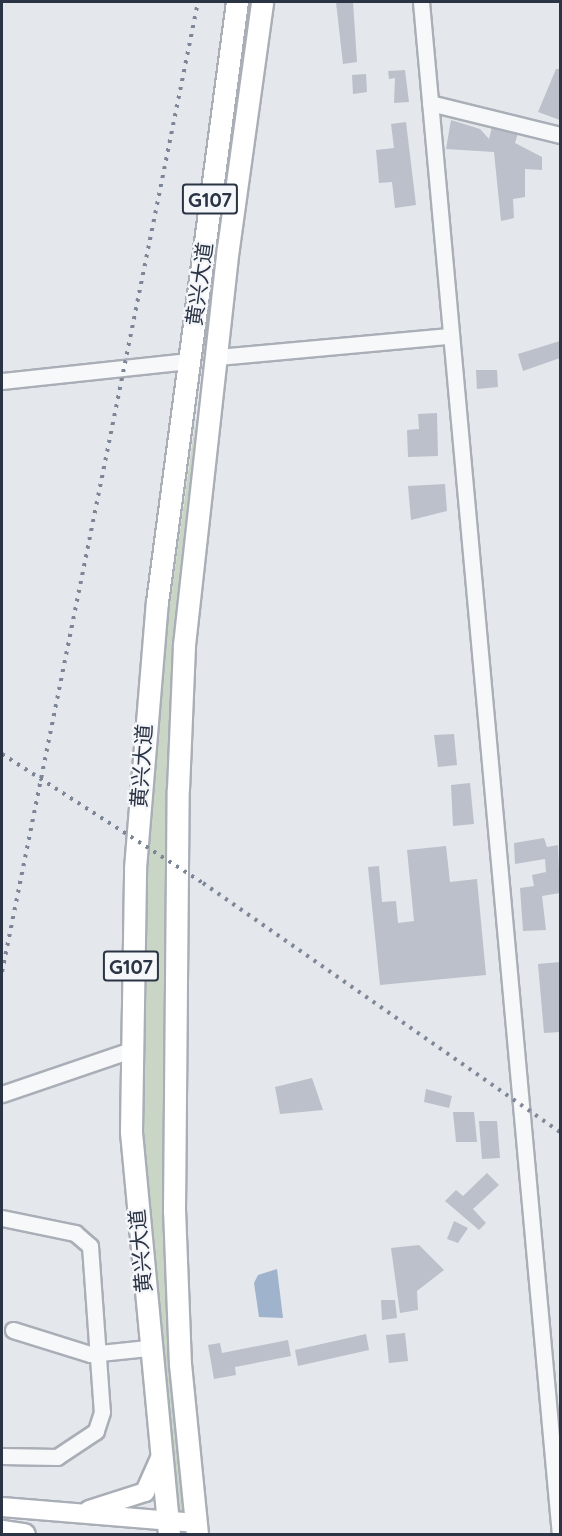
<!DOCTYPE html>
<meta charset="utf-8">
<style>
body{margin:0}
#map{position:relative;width:562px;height:1536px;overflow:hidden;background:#e4e7ec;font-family:Quicksand,"Noto Sans SC",sans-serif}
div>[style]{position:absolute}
.green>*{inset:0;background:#c9d6c5}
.water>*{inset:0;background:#9fb4cc}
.building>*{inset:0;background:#bbc0ca}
.roads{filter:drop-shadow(2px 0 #a9aeb7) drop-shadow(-2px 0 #a9aeb7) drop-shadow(0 2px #a9aeb7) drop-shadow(0 -2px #a9aeb7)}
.minor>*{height:15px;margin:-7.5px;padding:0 7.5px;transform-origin:7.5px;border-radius:7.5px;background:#f7f8fa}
.major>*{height:18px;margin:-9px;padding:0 9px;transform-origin:9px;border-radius:9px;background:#fff}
.highway>*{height:21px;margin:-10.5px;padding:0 10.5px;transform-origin:10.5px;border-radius:10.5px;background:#fff}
.rail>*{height:4px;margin-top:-2px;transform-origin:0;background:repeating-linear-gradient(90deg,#7d8696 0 3px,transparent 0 9px)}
span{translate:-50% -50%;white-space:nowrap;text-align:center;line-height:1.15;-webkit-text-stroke:4.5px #f4f6f9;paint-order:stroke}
.shield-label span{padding:2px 4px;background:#f4f6f9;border:2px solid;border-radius:4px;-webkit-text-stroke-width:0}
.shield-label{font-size:20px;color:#2b3445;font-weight:700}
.street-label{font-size:21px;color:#2b3445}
.frame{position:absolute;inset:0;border:3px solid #2b3445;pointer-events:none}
</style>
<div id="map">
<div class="green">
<i style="clip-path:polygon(196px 417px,173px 690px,163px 1115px,185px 1521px,180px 1522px,140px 1144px,140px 948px,152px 733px)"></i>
</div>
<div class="water">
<i style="clip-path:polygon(277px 1269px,283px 1318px,259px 1317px,254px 1283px,258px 1275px)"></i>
</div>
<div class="building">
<i style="clip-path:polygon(336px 2px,353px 2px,357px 62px,343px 64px)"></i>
<i style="clip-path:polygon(556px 69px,560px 69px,560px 120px,538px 112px)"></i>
<i style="clip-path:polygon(405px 70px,409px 102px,394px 103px,395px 78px,389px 79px,388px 71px)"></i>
<i style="clip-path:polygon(366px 74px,367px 92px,353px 94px,352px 75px)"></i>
<i style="clip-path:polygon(451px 120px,480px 129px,489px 139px,492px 127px,518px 133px,515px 143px,542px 157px,542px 170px,525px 169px,525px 197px,513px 199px,514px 218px,501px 221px,494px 152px,446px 149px)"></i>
<i style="clip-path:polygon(406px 122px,416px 205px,395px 208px,392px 182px,379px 183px,376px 150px,394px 148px,391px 124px)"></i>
<i style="clip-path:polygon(560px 341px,560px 358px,523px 371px,518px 354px)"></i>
<i style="clip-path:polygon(476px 370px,497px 370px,498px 387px,477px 389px)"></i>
<i style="clip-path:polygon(437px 413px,438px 456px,408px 457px,407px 430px,419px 429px,418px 414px)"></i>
<i style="clip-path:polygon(445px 484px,447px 511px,411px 520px,408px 486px)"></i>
<i style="clip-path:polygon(454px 734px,457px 765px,438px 767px,434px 735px)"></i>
<i style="clip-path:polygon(470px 783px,474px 824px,453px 826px,451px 785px)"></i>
<i style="clip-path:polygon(544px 838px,547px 847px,558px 845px,560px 893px,542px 896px,546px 930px,523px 931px,520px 888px,534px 886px,532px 875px,546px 872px,545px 859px,515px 864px,514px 843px)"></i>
<i style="clip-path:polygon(446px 846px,450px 882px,477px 879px,486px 975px,380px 985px,368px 867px,379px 866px,382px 902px,396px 901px,398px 923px,414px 921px,407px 850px)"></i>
<i style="clip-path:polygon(560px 962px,560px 1032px,544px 1033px,538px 964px)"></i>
<i style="clip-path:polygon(312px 1078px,323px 1110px,280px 1114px,275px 1087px)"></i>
<i style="clip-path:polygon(426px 1089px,452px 1096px,449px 1108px,424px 1102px)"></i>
<i style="clip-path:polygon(453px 1112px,474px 1112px,477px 1142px,456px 1142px)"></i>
<i style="clip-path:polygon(479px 1121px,497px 1121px,500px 1158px,482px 1159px)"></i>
<i style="clip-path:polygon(487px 1173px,499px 1185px,473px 1209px,486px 1223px,479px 1230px,445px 1201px,456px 1190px,463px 1196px)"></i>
<i style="clip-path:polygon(454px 1221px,468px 1228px,458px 1243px,447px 1239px)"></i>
<i style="clip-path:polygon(419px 1245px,444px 1270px,417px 1291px,418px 1310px,400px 1313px,391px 1248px)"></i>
<i style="clip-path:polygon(381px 1300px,395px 1300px,397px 1318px,382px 1320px)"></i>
<i style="clip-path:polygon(405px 1333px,408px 1361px,389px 1363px,386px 1335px)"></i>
<i style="clip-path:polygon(366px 1334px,369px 1350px,298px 1366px,295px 1350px)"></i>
<i style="clip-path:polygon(288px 1340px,291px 1356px,235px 1367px,236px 1375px,214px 1379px,208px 1345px,220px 1343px,222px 1353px)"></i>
</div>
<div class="roads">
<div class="minor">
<i style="left:421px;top:2px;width:1538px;rotate:84.82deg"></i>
<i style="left:430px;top:103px;width:134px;rotate:13.8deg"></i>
<i style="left:217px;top:357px;width:234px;rotate:-5.2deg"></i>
<i style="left:2px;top:381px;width:187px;rotate:-6.1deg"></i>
<i style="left:2px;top:1094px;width:133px;rotate:-18.8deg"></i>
<i style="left:2px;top:1218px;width:75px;rotate:11.6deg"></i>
<i style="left:75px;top:1233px;width:20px;rotate:41deg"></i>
<i style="left:90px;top:1246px;width:166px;rotate:85.9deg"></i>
<i style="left:102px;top:1412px;width:20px;rotate:108deg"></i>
<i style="left:96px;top:1431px;width:47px;rotate:146.3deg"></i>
<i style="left:57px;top:1457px;width:55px;rotate:-179deg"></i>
<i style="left:13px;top:1330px;width:81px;rotate:17.3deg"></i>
<i style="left:90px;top:1354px;width:58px;rotate:-5.9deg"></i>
</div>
<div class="major">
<i style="left:2px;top:1507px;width:195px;rotate:4.7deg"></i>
<i style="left:89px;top:1510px;width:59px;rotate:-17.8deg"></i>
<i style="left:145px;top:1492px;width:37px;rotate:-66deg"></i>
</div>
<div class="highway">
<i style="left:2px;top:1531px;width:22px;rotate:8deg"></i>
<i style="left:169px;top:1534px;width:405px;rotate:-95.4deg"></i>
<i style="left:131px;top:1131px;width:263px;rotate:-89.1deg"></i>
<i style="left:135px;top:868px;width:267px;rotate:-85.3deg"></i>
<i style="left:157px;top:602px;width:605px;rotate:-82.41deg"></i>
<i style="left:197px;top:1534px;width:170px;rotate:-95.7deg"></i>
<i style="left:180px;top:1365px;width:154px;rotate:-92.2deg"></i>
<i style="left:174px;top:1211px;width:422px;rotate:-89.5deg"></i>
<i style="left:178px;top:789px;width:144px;rotate:-87.6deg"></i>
<i style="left:184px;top:645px;width:399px;rotate:-83.7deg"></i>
<i style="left:228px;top:248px;width:248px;rotate:-82.1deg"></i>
</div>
</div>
<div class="rail">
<i style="left:2px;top:754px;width:239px;rotate:32.7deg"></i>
<i style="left:203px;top:883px;width:435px;rotate:34.9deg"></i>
<i style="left:2px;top:972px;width:990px;rotate:-78.58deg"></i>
</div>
<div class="shield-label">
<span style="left:210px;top:199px">G107</span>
<span style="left:131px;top:966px">G107</span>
</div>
<div class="street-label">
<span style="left:199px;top:284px;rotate:-82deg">黄兴大道</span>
<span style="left:141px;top:766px;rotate:-86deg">黄兴大道</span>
<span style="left:140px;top:1251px;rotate:-95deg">黄兴大道</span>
</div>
<div class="frame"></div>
</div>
